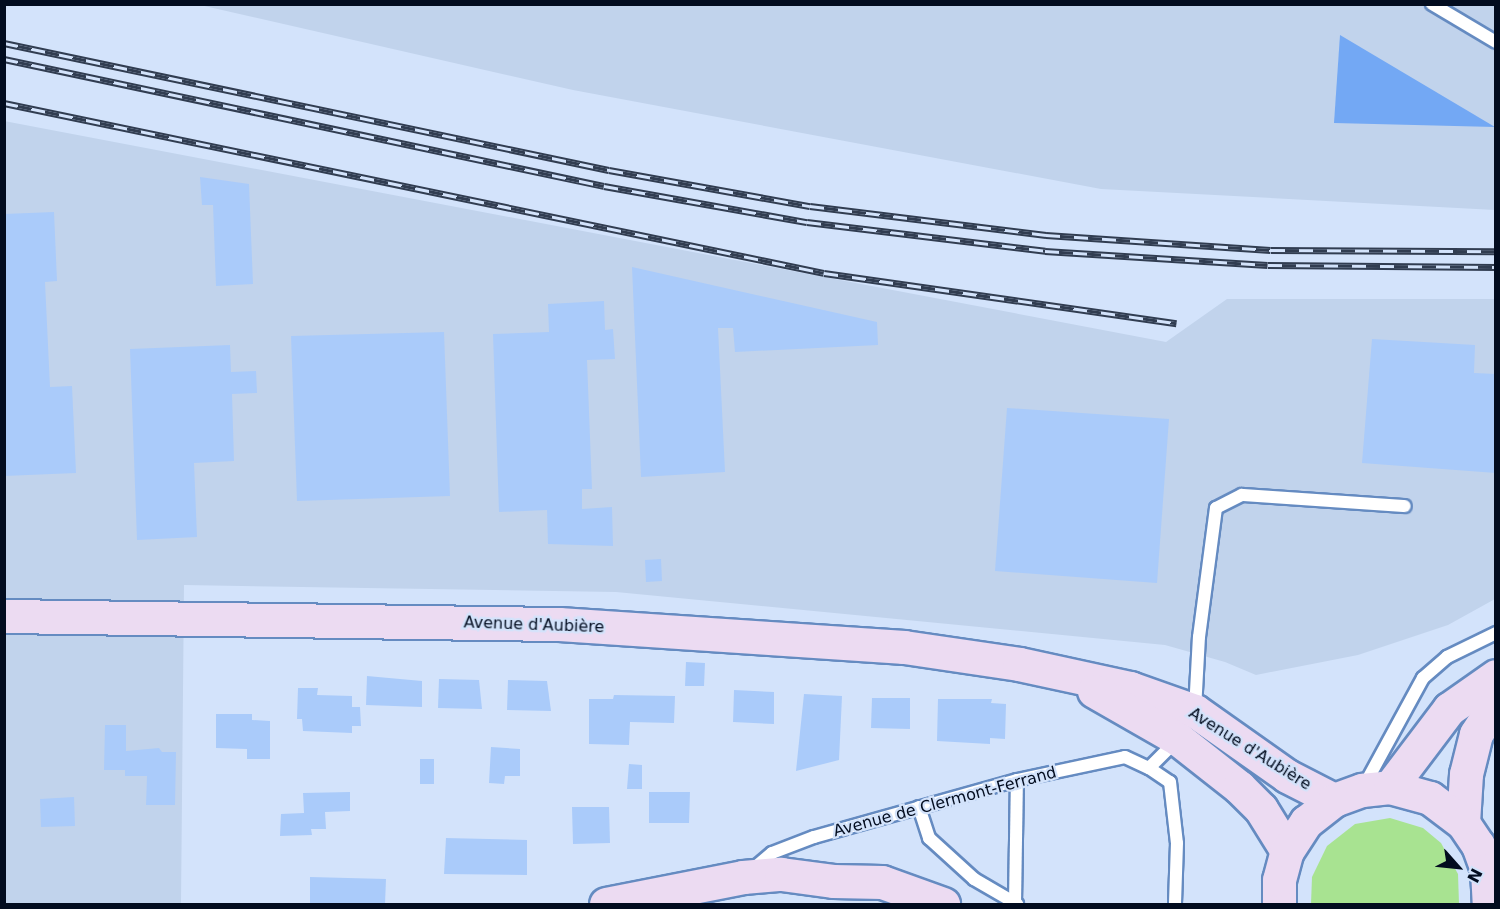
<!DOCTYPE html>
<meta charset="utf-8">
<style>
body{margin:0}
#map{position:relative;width:1500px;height:909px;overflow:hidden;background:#d3e3fb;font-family:"DejaVu Sans",sans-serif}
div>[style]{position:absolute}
.built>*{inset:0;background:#c1d3ec}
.green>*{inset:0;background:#a8e391}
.water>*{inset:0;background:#73a8f4}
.building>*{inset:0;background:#aacbfa}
.roads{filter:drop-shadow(2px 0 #658bc1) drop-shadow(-2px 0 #658bc1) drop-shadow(0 2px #658bc1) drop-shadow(0 -2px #658bc1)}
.lane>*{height:12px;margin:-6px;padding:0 6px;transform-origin:6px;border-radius:6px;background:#fff}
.secondary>*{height:33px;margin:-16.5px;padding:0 16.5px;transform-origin:16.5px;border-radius:16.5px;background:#ecdbf2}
.rail>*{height:7px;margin-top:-3.5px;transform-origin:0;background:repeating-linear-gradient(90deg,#d3e3fb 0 14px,#313d51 0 28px);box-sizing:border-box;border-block:2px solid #313d51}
span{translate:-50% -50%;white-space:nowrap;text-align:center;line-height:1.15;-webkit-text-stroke:4.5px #d3e3fb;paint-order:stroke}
.street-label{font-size:16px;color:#020c1f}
.frame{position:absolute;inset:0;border:6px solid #020c1f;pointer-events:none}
.north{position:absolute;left:1428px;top:837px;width:60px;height:60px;-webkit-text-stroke:4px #d3e3fb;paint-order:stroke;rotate:117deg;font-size:16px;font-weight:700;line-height:24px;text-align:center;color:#020c1f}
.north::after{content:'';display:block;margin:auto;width:21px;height:27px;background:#020c1f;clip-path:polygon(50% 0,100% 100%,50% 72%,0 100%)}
</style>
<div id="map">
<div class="built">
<i style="clip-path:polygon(200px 5px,1495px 5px,1495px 210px,1101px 189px,573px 90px)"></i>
<i style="clip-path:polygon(4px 121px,1166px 342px,1227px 299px,1495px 299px,1495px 599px,1448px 625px,1358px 655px,1256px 675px,1225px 662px,1165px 645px,616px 592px,184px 585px,181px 904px,5px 904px)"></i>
</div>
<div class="green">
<i style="clip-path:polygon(1390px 818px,1423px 828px,1441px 843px,1458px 874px,1459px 904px,1311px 904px,1312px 877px,1327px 846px,1355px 824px)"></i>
</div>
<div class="water">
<i style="clip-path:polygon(1340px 35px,1495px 127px,1334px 123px)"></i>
</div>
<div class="building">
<i style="clip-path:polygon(200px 177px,249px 184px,253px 284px,216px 286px,213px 205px,202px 205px)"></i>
<i style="clip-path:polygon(54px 212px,57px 281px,45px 282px,50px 387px,72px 386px,76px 473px,4px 476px,4px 214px)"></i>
<i style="clip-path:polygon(632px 267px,877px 322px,878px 345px,735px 352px,733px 328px,718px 328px,725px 472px,641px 477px)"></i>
<i style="clip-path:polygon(604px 301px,605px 330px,613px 329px,615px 359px,587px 360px,592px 489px,582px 489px,582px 509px,612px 507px,613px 546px,548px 544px,547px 510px,499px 512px,493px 334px,549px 332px,548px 304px)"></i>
<i style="clip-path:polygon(444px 332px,450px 496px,297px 501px,291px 336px)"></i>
<i style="clip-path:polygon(1372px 339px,1475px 345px,1474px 373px,1496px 374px,1496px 473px,1362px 463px)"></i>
<i style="clip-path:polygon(230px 345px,231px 372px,256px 371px,257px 393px,232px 394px,234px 461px,194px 463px,197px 537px,137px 540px,130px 349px)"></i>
<i style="clip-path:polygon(1007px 408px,1169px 419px,1157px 583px,995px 571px)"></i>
<i style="clip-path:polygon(661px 559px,662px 581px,646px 582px,645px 560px)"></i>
<i style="clip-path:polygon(686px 662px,705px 663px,704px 686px,685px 686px)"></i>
<i style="clip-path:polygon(367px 676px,422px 681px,422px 707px,366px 705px)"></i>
<i style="clip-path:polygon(439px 679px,479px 680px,482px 709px,438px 708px)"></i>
<i style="clip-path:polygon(508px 680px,547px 681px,551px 711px,507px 710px)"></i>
<i style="clip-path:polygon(298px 688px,318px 688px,317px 695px,352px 696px,352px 707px,360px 707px,361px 726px,352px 726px,352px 733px,303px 731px,302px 719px,297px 719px)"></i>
<i style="clip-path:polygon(734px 690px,774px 692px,774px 724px,733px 722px)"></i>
<i style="clip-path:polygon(804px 694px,842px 696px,839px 760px,796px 771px)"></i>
<i style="clip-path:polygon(614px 695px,675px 696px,674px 723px,630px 722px,629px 745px,589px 744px,589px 699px,613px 699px)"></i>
<i style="clip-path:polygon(872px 698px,910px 698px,910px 729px,871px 728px)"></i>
<i style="clip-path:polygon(938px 699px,992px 699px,991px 703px,1006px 704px,1005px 739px,990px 738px,990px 744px,937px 741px)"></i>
<i style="clip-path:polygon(216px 714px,252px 714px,252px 720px,270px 721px,270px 759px,247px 759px,247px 749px,216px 748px)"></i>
<i style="clip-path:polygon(105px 725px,126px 725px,126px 751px,159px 748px,162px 752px,176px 752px,175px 805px,146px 805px,147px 776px,125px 776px,125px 770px,104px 770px)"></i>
<i style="clip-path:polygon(491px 747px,520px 749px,520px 776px,505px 776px,504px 784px,489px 783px)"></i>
<i style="clip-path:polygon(420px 759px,434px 759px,434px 784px,420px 784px)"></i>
<i style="clip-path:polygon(629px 764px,642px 765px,642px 789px,627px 789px)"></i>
<i style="clip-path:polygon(350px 792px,350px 811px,325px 812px,326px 829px,311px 829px,312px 835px,280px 836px,281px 814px,304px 813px,303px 793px)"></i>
<i style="clip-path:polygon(649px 792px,690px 792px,689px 823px,649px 823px)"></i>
<i style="clip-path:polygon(74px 797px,75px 826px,41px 827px,40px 799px)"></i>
<i style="clip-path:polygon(572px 807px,609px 807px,610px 843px,573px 844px)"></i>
<i style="clip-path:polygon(446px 838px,527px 840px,527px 875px,444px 874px)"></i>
<i style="clip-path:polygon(310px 877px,386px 879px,385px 904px,310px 904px)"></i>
</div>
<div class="roads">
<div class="lane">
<i style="left:1432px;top:4px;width:74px;rotate:30.7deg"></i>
<i style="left:1195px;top:710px;width:73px;rotate:-86.9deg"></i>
<i style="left:1199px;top:637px;width:130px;rotate:-82.5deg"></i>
<i style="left:1216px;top:508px;width:29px;rotate:-27deg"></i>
<i style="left:1242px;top:495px;width:163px;rotate:3.9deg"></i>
<i style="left:1149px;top:768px;width:25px;rotate:34deg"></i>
<i style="left:1170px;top:782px;width:61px;rotate:83.5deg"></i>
<i style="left:1177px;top:843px;width:61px;rotate:91.9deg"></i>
<i style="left:1364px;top:786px;width:123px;rotate:-61.4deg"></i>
<i style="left:1423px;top:678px;width:32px;rotate:-41deg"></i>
<i style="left:1447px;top:657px;width:55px;rotate:-26.1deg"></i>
<i style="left:919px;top:807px;width:33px;rotate:72deg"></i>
<i style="left:929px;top:838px;width:61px;rotate:42.3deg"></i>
<i style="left:974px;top:879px;width:50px;rotate:30.2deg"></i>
<i style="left:753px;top:869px;width:25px;rotate:-40deg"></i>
<i style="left:772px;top:853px;width:45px;rotate:-20.9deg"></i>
<i style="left:814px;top:837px;width:211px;rotate:-15.7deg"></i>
<i style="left:1017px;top:780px;width:110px;rotate:-12deg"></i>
<i style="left:1125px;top:757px;width:26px;rotate:25deg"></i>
<i style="left:1149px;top:768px;width:40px;rotate:-45deg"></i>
<i style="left:1015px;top:903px;width:123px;rotate:-89.1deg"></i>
</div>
<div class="secondary">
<i style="left:4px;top:616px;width:555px;rotate:0.83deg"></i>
<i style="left:559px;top:624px;width:346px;rotate:3.8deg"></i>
<i style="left:904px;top:647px;width:116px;rotate:8.4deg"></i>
<i style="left:1019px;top:664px;width:114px;rotate:12.2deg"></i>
<i style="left:1130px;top:688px;width:69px;rotate:19.5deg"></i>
<i style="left:1195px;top:711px;width:113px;rotate:35.2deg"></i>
<i style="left:1287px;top:776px;width:53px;rotate:27.1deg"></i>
<i style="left:1094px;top:691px;width:97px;rotate:29.7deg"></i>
<i style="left:1178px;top:739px;width:78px;rotate:38.2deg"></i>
<i style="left:1239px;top:787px;width:31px;rotate:45deg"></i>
<i style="left:1261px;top:809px;width:49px;rotate:58.2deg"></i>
<i style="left:1390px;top:787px;width:98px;rotate:-52.9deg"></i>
<i style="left:1449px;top:709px;width:57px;rotate:-35.1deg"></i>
<i style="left:1463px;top:823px;width:49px;rotate:-86.5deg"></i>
<i style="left:1466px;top:774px;width:41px;rotate:-76deg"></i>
<i style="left:1476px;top:734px;width:37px;rotate:-57deg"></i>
<i style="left:606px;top:904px;width:140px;rotate:-11.1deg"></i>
<i style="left:743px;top:877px;width:38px;rotate:-5deg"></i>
<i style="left:781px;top:874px;width:52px;rotate:7.7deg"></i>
<i style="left:833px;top:881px;width:49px;rotate:1.2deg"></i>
<i style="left:882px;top:882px;width:65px;rotate:19.8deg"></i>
<i style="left:1279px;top:904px;width:24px;rotate:-90deg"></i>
<i style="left:1279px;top:880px;width:30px;rotate:-75deg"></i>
<i style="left:1287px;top:851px;width:35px;rotate:-57deg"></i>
<i style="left:1306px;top:822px;width:36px;rotate:-38deg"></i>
<i style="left:1334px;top:800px;width:30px;rotate:-20deg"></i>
<i style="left:1362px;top:790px;width:28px;rotate:-6deg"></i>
<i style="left:1390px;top:787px;width:41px;rotate:15.4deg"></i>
<i style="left:1430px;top:798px;width:41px;rotate:37.1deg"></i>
<i style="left:1463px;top:823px;width:27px;rotate:56deg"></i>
<i style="left:1478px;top:845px;width:27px;rotate:70deg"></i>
<i style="left:1487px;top:870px;width:34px;rotate:87deg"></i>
</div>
</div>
<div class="rail">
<i style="left:4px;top:43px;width:618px;rotate:11.86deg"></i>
<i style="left:609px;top:170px;width:204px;rotate:10.2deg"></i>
<i style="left:810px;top:206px;width:238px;rotate:7deg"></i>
<i style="left:1046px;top:235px;width:225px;rotate:3.8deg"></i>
<i style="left:1271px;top:250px;width:225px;rotate:0.3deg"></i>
<i style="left:4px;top:59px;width:613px;rotate:11.95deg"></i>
<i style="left:604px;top:186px;width:206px;rotate:10.1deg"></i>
<i style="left:807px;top:222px;width:240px;rotate:6.9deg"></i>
<i style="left:1045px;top:251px;width:223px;rotate:3.6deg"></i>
<i style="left:1268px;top:265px;width:228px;rotate:0.5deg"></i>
<i style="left:4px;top:103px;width:837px;rotate:11.71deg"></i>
<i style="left:824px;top:273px;width:356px;rotate:8.1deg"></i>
</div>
<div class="street-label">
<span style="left:534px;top:625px;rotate:2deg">Avenue d'Aubière</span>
<span style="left:1250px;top:749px;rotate:32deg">Avenue d'Aubière</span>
<span style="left:945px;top:802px;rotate:-15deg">Avenue de Clermont-Ferrand</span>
</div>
<div class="frame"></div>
<div class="north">N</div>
</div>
